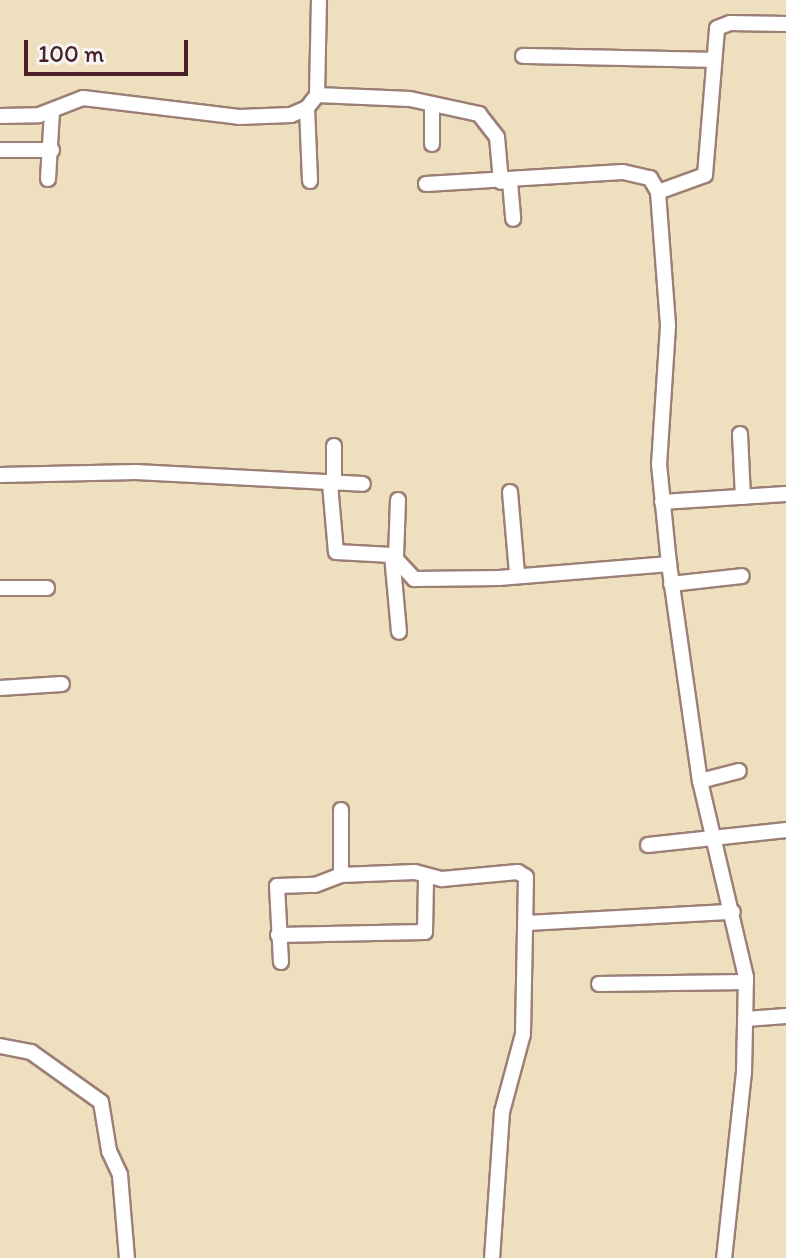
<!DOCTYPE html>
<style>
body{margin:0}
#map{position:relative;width:786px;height:1258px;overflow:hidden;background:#eedfbf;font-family:Itim,sans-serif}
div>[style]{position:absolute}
.roads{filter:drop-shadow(2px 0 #9c7f75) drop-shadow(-2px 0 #9c7f75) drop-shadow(0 2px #9c7f75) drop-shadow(0 -2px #9c7f75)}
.minor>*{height:14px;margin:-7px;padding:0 7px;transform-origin:7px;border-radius:7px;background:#fff}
span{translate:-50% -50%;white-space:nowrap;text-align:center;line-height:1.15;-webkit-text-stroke:7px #f6f6f2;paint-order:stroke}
.scale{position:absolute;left:24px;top:40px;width:164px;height:36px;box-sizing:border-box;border:4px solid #4a1f2b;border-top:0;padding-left:10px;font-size:24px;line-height:28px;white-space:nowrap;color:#4a1f2b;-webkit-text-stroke:6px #f6f6f2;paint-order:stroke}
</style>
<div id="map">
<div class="roads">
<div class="minor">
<i style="left:523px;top:56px;width:188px;rotate:1.2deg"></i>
<i style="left:317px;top:95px;width:93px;rotate:2.5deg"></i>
<i style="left:410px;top:99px;width:71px;rotate:12.3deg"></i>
<i style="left:479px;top:114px;width:29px;rotate:52deg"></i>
<i style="left:497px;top:137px;width:45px;rotate:84.9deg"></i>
<i style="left:432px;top:106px;width:38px;rotate:90deg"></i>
<i style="left:307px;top:108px;width:73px;rotate:87.6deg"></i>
<i style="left:0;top:116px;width:39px;rotate:-1deg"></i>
<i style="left:39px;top:115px;width:47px;rotate:-21.1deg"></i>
<i style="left:83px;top:98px;width:157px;rotate:6.9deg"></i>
<i style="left:239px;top:117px;width:52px;rotate:-2.2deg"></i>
<i style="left:291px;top:115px;width:17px;rotate:-24deg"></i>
<i style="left:307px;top:108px;width:16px;rotate:-52deg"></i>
<i style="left:317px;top:95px;width:95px;rotate:-88.8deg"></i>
<i style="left:0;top:150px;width:52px"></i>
<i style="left:48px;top:179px;width:67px;rotate:-86.6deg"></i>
<i style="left:510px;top:182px;width:37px;rotate:85deg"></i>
<i style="left:426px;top:184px;width:197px;rotate:-3.5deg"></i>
<i style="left:623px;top:172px;width:28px;rotate:13deg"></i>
<i style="left:650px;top:178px;width:16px;rotate:60deg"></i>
<i style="left:658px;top:192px;width:134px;rotate:85.7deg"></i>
<i style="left:668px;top:326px;width:138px;rotate:93.7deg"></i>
<i style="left:659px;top:464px;width:100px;rotate:84.3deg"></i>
<i style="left:669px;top:564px;width:219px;rotate:81.9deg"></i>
<i style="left:700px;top:781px;width:201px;rotate:76.8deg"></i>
<i style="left:746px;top:977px;width:95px;rotate:91.2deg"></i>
<i style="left:744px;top:1072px;width:187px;rotate:96.1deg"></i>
<i style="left:658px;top:192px;width:50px;rotate:-19.9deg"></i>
<i style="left:705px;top:175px;width:147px;rotate:-85.3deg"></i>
<i style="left:717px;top:28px;width:14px;rotate:-21deg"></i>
<i style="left:730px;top:23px;width:56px;rotate:1deg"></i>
<i style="left:740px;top:434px;width:63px;rotate:87.3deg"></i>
<i style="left:0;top:475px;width:136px;rotate:-1.3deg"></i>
<i style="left:136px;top:472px;width:227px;rotate:3deg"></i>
<i style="left:330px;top:484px;width:68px;rotate:85deg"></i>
<i style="left:336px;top:552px;width:56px;rotate:3.1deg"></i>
<i style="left:392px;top:555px;width:33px;rotate:47deg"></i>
<i style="left:414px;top:579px;width:85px;rotate:-0.7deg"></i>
<i style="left:499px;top:578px;width:171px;rotate:-4.7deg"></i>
<i style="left:334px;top:484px;width:38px;rotate:-90deg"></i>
<i style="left:510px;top:492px;width:82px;rotate:85.1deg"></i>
<i style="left:662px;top:502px;width:124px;rotate:-3.7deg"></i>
<i style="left:392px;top:555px;width:77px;rotate:84.8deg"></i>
<i style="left:396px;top:557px;width:57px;rotate:-88deg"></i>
<i style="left:671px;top:584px;width:71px;rotate:-6.4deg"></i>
<i style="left:0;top:588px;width:47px"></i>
<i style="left:0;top:688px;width:62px;rotate:-3.7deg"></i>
<i style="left:700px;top:781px;width:40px;rotate:-14.4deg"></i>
<i style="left:341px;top:810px;width:65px;rotate:90deg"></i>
<i style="left:648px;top:845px;width:139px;rotate:-6.2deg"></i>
<i style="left:527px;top:923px;width:206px;rotate:-3.1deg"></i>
<i style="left:278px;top:935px;width:147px;rotate:-1.2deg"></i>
<i style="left:425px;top:932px;width:54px;rotate:-88.9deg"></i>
<i style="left:281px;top:962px;width:76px;rotate:-93deg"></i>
<i style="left:277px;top:886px;width:38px;rotate:-2deg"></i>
<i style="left:315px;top:885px;width:28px;rotate:-21deg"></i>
<i style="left:341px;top:875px;width:74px;rotate:-2.3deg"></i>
<i style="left:415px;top:872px;width:28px;rotate:15deg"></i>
<i style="left:442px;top:879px;width:76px;rotate:-5.3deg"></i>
<i style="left:518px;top:872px;width:9px;rotate:32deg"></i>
<i style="left:526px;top:877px;width:157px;rotate:91.1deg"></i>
<i style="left:523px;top:1034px;width:81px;rotate:105.1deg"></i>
<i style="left:502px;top:1112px;width:146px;rotate:93.9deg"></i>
<i style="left:599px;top:984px;width:147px;rotate:-0.8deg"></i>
<i style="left:746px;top:1019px;width:40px;rotate:-4.3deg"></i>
<i style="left:0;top:1046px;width:32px;rotate:11deg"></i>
<i style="left:31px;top:1052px;width:86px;rotate:35.5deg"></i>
<i style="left:101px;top:1102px;width:50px;rotate:80.7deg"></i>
<i style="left:109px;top:1151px;width:26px;rotate:65deg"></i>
<i style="left:120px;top:1175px;width:83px;rotate:85.2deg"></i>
</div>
</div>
<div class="scale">100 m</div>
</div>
